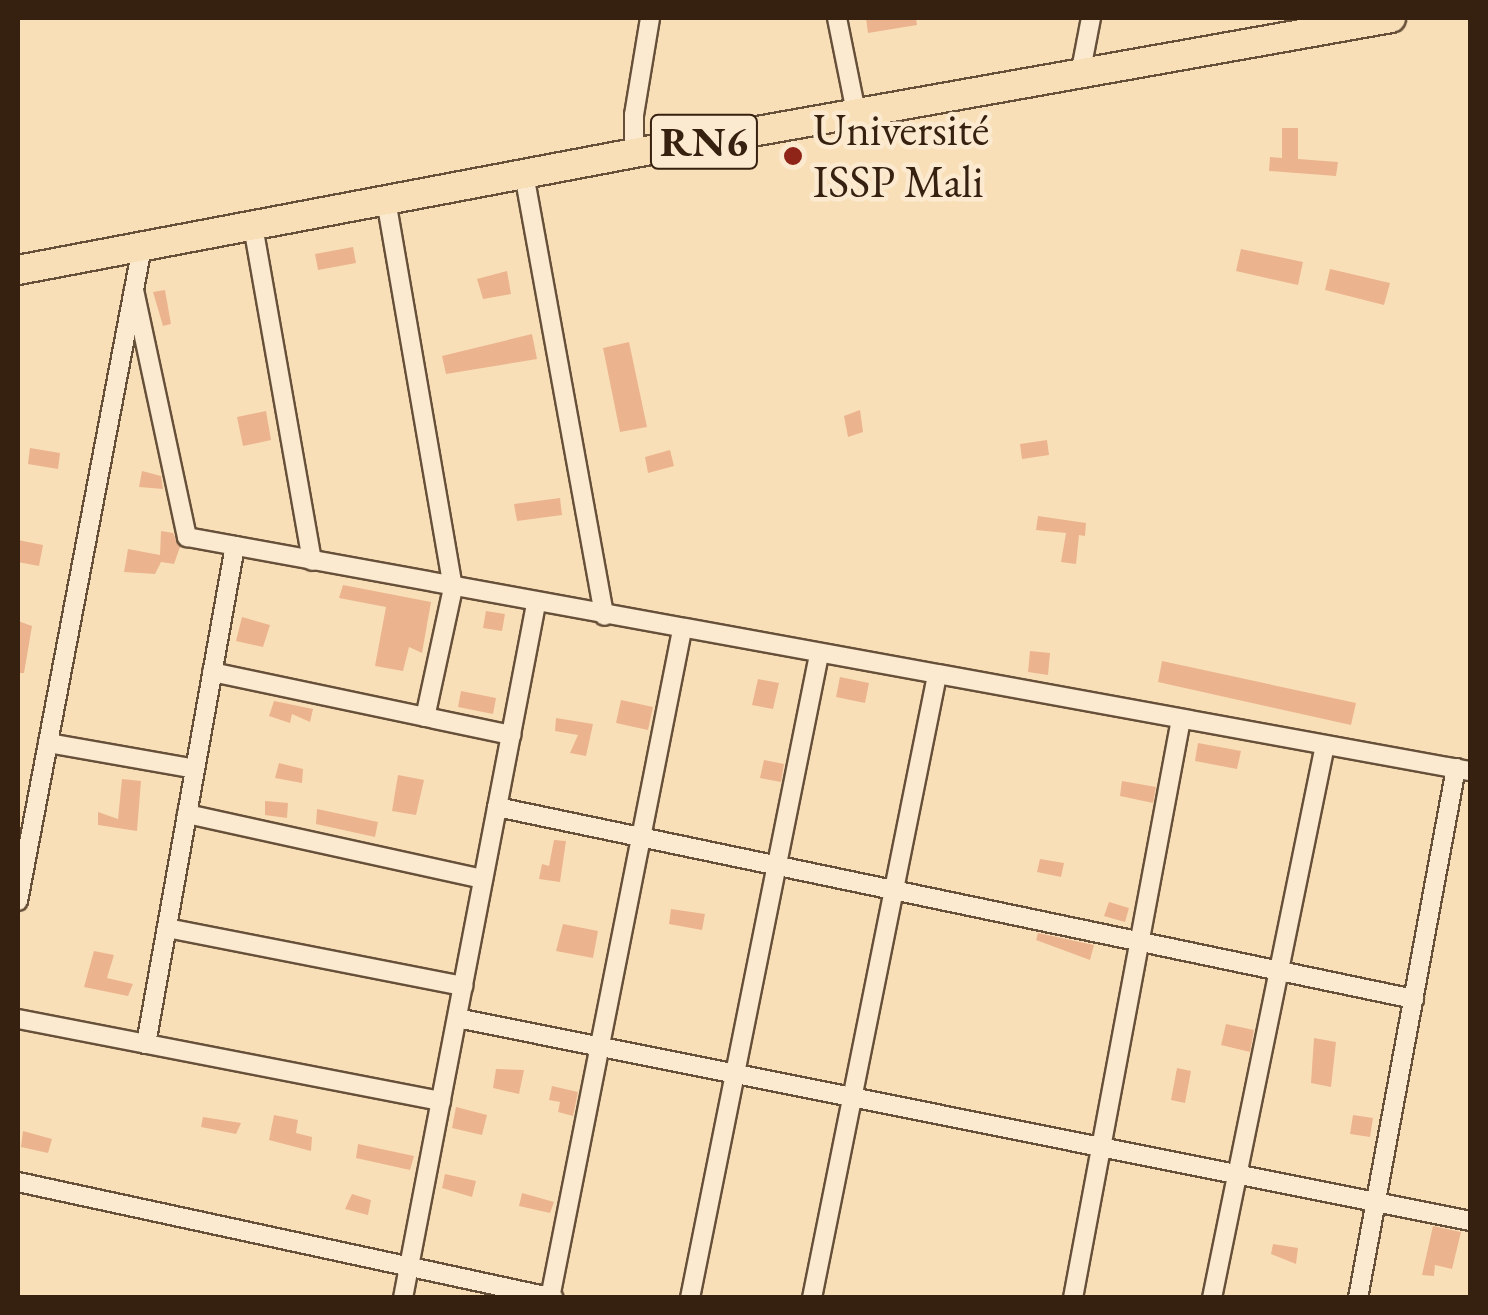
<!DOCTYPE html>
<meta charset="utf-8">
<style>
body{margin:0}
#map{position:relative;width:1488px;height:1315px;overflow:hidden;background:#f9dfb7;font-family:"EB Garamond",serif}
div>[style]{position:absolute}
.building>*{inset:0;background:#ebb48f}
.roads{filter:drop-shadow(2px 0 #67503a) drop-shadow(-2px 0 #67503a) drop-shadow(0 2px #67503a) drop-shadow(0 -2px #67503a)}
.street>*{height:18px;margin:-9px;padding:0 9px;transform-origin:9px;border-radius:9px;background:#fbead0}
.primary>*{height:28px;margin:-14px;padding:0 14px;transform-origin:14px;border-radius:14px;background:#f9dfb7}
.dots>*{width:28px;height:28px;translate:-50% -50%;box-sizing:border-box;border:5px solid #fbead0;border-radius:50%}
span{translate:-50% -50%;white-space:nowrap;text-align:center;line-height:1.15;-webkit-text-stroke:9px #fbead0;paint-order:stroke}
.shield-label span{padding:2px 8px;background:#fbead0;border:2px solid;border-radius:8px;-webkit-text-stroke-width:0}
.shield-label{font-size:42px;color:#362010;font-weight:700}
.poi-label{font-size:45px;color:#362010}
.left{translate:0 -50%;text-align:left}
.frame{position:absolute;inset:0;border:20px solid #362010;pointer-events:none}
</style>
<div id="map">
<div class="building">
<i style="clip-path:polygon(866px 18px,916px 18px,917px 25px,868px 33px)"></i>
<i style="clip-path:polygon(1282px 128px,1298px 128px,1298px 159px,1338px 162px,1336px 176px,1269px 171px,1270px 157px,1282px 158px)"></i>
<i style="clip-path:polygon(353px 247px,356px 263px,318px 270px,315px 254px)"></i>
<i style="clip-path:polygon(1241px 249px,1303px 262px,1298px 285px,1236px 271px)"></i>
<i style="clip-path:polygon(1330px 269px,1390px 283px,1384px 305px,1325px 290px)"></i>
<i style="clip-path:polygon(507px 271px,511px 294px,483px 299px,477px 279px)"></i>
<i style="clip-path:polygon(165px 290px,171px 324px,163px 326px,153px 292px)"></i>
<i style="clip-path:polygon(532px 334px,537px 359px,446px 374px,442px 356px)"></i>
<i style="clip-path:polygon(629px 342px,647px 427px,620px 432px,603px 348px)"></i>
<i style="clip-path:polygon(860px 410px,863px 432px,848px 437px,844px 416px)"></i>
<i style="clip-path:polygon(266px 411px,271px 440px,243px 446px,237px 417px)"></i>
<i style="clip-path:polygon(1047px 440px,1049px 455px,1022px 459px,1020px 444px)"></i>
<i style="clip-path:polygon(30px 448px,60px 453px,58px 469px,28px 464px)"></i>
<i style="clip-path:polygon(670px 450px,674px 466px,648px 473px,645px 457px)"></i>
<i style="clip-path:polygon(142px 471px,161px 476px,163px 489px,139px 487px)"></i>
<i style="clip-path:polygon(560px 498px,562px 515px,517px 521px,514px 504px)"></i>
<i style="clip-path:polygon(1038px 516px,1086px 523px,1085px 536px,1079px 535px,1076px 564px,1061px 562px,1066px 533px,1036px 530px)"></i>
<i style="clip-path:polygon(161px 531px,173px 533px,180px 547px,174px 564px,161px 562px,155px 574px,124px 572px,128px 549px,160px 555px)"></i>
<i style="clip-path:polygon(18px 540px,43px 545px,39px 566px,18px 562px)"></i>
<i style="clip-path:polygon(343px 585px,431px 602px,422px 653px,409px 647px,403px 671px,375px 666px,386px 607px,339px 598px)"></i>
<i style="clip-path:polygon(486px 611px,505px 614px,502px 631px,483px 628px)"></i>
<i style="clip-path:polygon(242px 617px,270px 625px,263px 647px,236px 641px)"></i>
<i style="clip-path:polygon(18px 621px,32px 626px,24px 673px,18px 673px)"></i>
<i style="clip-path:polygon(1030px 651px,1050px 653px,1048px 675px,1028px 672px)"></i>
<i style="clip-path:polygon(1162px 661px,1356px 703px,1351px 725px,1158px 682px)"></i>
<i style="clip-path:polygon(840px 677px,869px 683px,865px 703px,836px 697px)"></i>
<i style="clip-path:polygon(758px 679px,779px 683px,773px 709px,752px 705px)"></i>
<i style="clip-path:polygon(461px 691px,496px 698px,493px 714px,458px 707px)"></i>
<i style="clip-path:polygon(621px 700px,653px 707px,648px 730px,616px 723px)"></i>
<i style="clip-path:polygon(274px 701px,313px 709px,310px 722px,292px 714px,290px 723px,269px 716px)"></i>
<i style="clip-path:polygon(556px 718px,593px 724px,586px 756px,570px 753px,578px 735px,555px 731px)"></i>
<i style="clip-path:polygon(1198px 743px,1241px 751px,1237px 769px,1195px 761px)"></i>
<i style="clip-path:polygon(764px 760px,784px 764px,781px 782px,760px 778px)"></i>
<i style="clip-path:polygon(279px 763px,303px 769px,302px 783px,275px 778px)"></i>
<i style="clip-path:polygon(398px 775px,424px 780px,416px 815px,392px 811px)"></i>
<i style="clip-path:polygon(122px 779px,141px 781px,137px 831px,98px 825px,98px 812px,118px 819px)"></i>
<i style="clip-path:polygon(1122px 781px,1156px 787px,1153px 803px,1120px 796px)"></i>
<i style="clip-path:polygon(265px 801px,288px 803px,287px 818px,265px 815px)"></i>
<i style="clip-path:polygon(317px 809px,378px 822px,375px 837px,316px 824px)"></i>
<i style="clip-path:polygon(554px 840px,566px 841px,560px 882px,539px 879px,542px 864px,549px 866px)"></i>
<i style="clip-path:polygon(1040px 859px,1064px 863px,1061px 877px,1037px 872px)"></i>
<i style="clip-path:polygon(1109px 902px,1129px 908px,1125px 922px,1104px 916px)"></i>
<i style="clip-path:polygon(671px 909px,705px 914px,702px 930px,669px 924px)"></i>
<i style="clip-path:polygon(563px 924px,598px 931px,593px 958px,556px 951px)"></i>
<i style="clip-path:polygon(1038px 933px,1094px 945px,1090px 960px,1036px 940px)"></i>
<i style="clip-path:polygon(94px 951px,114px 955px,107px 978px,133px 984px,128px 996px,84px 987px)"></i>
<i style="clip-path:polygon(1226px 1024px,1254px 1030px,1250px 1052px,1221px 1045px)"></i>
<i style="clip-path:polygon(1314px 1038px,1336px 1042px,1331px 1087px,1311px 1083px)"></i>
<i style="clip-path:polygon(1177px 1068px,1191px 1071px,1185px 1103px,1171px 1100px)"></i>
<i style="clip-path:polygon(496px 1069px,524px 1070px,519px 1094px,493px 1088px)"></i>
<i style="clip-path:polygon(552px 1086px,578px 1092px,573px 1116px,558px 1112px,560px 1102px,549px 1100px)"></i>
<i style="clip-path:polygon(456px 1107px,487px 1115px,482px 1135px,452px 1128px)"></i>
<i style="clip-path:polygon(274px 1115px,298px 1120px,296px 1133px,312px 1137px,311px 1151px,269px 1140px)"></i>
<i style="clip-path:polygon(1353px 1115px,1373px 1118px,1370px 1137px,1350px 1134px)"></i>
<i style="clip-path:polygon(203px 1117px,241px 1123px,236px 1134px,201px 1127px)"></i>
<i style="clip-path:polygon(23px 1131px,52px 1139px,48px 1153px,21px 1147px)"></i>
<i style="clip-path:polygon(358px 1144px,414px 1156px,410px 1170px,356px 1158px)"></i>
<i style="clip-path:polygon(445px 1174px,476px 1181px,472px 1197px,442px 1188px)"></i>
<i style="clip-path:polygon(522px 1193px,554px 1202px,550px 1213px,519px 1206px)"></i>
<i style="clip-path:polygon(352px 1194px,371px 1200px,368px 1215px,345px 1209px)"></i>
<i style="clip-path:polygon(1433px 1226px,1461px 1232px,1452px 1269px,1435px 1265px,1434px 1276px,1422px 1275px)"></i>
<i style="clip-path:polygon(1273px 1244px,1298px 1248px,1296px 1264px,1271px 1254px)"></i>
</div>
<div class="roads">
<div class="street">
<i style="left:837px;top:18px;width:101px;rotate:78.6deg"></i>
<i style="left:1080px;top:75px;width:58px;rotate:-79.1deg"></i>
<i style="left:634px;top:153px;width:38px;rotate:-90deg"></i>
<i style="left:634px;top:115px;width:98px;rotate:-80.6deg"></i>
<i style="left:524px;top:174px;width:449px;rotate:79.7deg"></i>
<i style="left:386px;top:200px;width:394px;rotate:80.2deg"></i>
<i style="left:453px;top:588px;width:132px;rotate:102.2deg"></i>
<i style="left:253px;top:226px;width:340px;rotate:80deg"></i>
<i style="left:134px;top:290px;width:253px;rotate:77.9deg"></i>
<i style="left:187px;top:537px;width:1304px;rotate:10.34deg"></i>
<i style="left:212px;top:672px;width:306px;rotate:11.9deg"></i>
<i style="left:48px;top:743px;width:149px;rotate:10deg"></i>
<i style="left:497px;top:807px;width:937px;rotate:11.83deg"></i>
<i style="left:187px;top:814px;width:303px;rotate:12.4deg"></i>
<i style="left:18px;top:901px;width:666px;rotate:-79.26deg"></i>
<i style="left:167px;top:928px;width:302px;rotate:11.1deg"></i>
<i style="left:457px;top:1018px;width:1033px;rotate:11.33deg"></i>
<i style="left:18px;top:1019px;width:431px;rotate:11deg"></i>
<i style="left:146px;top:1044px;width:506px;rotate:-79.87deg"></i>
<i style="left:18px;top:1182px;width:548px;rotate:12.21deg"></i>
<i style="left:403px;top:1298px;width:707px;rotate:-79.15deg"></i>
<i style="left:550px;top:1298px;width:681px;rotate:-78.82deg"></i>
<i style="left:690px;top:1298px;width:656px;rotate:-78.66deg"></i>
<i style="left:812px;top:1298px;width:635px;rotate:-78.65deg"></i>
<i style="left:1073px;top:1298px;width:589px;rotate:-79.43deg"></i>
<i style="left:1212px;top:1298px;width:564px;rotate:-78.45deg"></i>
<i style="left:1358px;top:1298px;width:539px;rotate:-79.52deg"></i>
</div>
<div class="primary">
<i style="left:18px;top:270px;width:627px;rotate:-10.75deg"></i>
<i style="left:634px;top:153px;width:769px;rotate:-10.11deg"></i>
</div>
</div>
<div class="dots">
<i style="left:793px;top:156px;background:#8f2418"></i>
</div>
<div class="shield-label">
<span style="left:704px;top:142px">RN6</span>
</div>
<div class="poi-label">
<span class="left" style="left:813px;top:156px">Université<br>ISSP Mali</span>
</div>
<div class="frame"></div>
</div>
